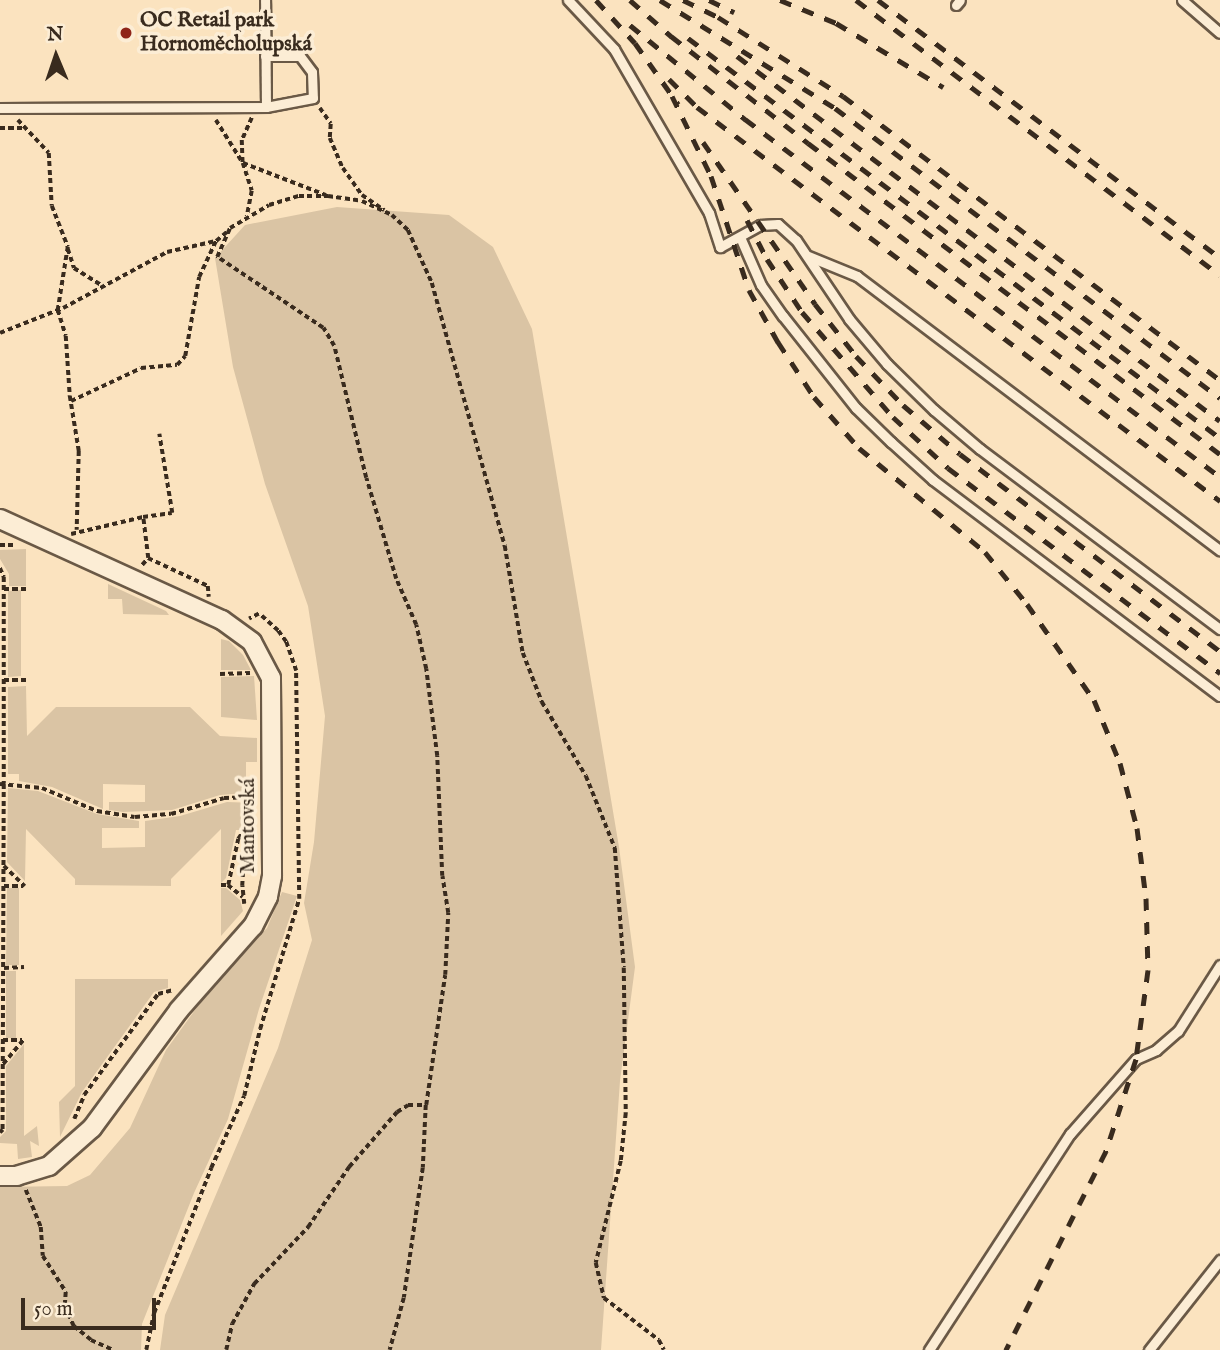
<!DOCTYPE html>
<meta charset="utf-8">
<style>
body{margin:0}
#map{position:relative;width:1220px;height:1350px;overflow:hidden;background:#fbe3bf;font-family:"IM FELL English",serif}
div>[style]{position:absolute}
.green>*{inset:0;background:#dac4a4}
.path>*{height:3.5px;margin-top:-1.75px;transform-origin:0;background:repeating-linear-gradient(90deg,#392b1e 0 5px,transparent 0 8.5px)}
.roads{filter:drop-shadow(2px 0 #6a5946) drop-shadow(-2px 0 #6a5946) drop-shadow(0 2px #6a5946) drop-shadow(0 -2px #6a5946)}
.lane>*{height:9px;margin:-4.5px;padding:0 4.5px;transform-origin:4.5px;border-radius:4.5px;background:#fcedd5}
.street>*{height:18px;margin:-9px;padding:0 9px;transform-origin:9px;border-radius:9px;background:#fcedd5}
.rail>*{height:5px;margin-top:-2.5px;transform-origin:0;background:repeating-linear-gradient(90deg,#392b1e 0 12px,transparent 0 24px)}
.dots>*{width:19px;height:19px;translate:-50% -50%;box-sizing:border-box;border:4px solid #fcedd5;border-radius:50%}
span{translate:-50% -50%;white-space:nowrap;text-align:center;line-height:1.15;-webkit-text-stroke:7px #fcedd5;paint-order:stroke}
.poi-label{font-size:21px;color:#392b1e;font-weight:700}
.left{translate:0 -50%;text-align:left}
.street-label{font-size:21px;color:#392b1e}
.north{position:absolute;left:21px;top:21px;width:70px;height:70px;-webkit-text-stroke:5px #fcedd5;paint-order:stroke;rotate:358deg;font-size:19px;font-weight:700;line-height:28px;text-align:center;color:#392b1e}
.north::after{content:'';display:block;margin:auto;width:24px;height:32px;background:#392b1e;clip-path:polygon(50% 0,100% 100%,50% 72%,0 100%)}
.scale{position:absolute;left:21px;top:1298px;width:135px;height:32px;box-sizing:border-box;border:4px solid #392b1e;border-top:0;padding-left:9px;font-size:21px;line-height:24px;white-space:nowrap;color:#392b1e;-webkit-text-stroke:5px #fcedd5;paint-order:stroke}
</style>
<div id="map">
<div class="green">
<i style="clip-path:polygon(337px 207px,449px 215px,493px 247px,532px 329px,619px 847px,635px 967px,620px 1081px,601px 1350px,160px 1350px,165px 1315px,278px 1048px,312px 940px,304px 903px,314px 842px,325px 716px,308px 606px,265px 484px,233px 367px,215px 258px,245px 225px)"></i>
<i style="clip-path:polygon(26px 549px,26px 586px,9px 586px,9px 574px,0 559px,0 550px)"></i>
<i style="clip-path:polygon(108px 584px,166px 611px,169px 615px,123px 614px,122px 599px,108px 599px)"></i>
<i style="clip-path:polygon(21px 590px,21px 676px,8px 677px,8px 591px)"></i>
<i style="clip-path:polygon(221px 639px,229px 641px,243px 655px,251px 670px,221px 670px)"></i>
<i style="clip-path:polygon(254px 676px,257px 720px,221px 717px,221px 677px)"></i>
<i style="clip-path:polygon(26px 686px,27px 736px,56px 707px,190px 707px,220px 736px,257px 738px,257px 762px,246px 762px,246px 793px,220px 795px,172px 810px,123px 812px,109px 810px,109px 802px,145px 802px,145px 785px,103px 784px,103px 809px,52px 787px,19px 781px,19px 774px,8px 774px,8px 687px)"></i>
<i style="clip-path:polygon(8px 788px,38px 791px,97px 814px,139px 821px,139px 828px,102px 828px,102px 848px,145px 847px,145px 821px,180px 816px,227px 802px,257px 803px,241px 830px,236px 830px,226px 878px,221px 883px,221px 829px,171px 879px,171px 886px,75px 885px,75px 879px,26px 829px,25px 881px,7px 862px)"></i>
<i style="clip-path:polygon(7px 888px,19px 888px,19px 965px,6px 965px)"></i>
<i style="clip-path:polygon(221px 888px,226px 888px,240px 900px,243px 911px,221px 936px)"></i>
<i style="clip-path:polygon(282px 892px,297px 896px,259px 1009px,228px 1119px,194px 1193px,142px 1324px,141px 1350px,0 1350px,0 1187px,67px 1186px,90px 1175px,130px 1128px,166px 1050px,219px 977px,267px 928px)"></i>
<i style="clip-path:polygon(6px 971px,16px 971px,16px 1038px,6px 1038px)"></i>
<i style="clip-path:polygon(75px 979px,168px 979px,168px 988px,154px 992px,82px 1092px,60px 1137px,59px 1102px,75px 1086px)"></i>
<i style="clip-path:polygon(24px 1044px,24px 1136px,37px 1126px,39px 1146px,30px 1141px,32px 1157px,18px 1159px,17px 1144px,0 1143px,0 1137px,6px 1131px,6px 1066px)"></i>
</div>
<div class="path">
<i style="left:320px;top:108px;width:19px;rotate:55deg"></i>
<i style="left:331px;top:124px;width:14px;rotate:94deg"></i>
<i style="left:330px;top:138px;width:33px;rotate:67deg"></i>
<i style="left:343px;top:168px;width:33px;rotate:55deg"></i>
<i style="left:362px;top:195px;width:27px;rotate:34deg"></i>
<i style="left:252px;top:118px;width:24px;rotate:114deg"></i>
<i style="left:242px;top:140px;width:23px;rotate:88deg"></i>
<i style="left:243px;top:163px;width:89px;rotate:21.1deg"></i>
<i style="left:18px;top:120px;width:45px;rotate:46.8deg"></i>
<i style="left:49px;top:153px;width:53px;rotate:86.8deg"></i>
<i style="left:52px;top:206px;width:44px;rotate:68.7deg"></i>
<i style="left:68px;top:247px;width:64px;rotate:99deg"></i>
<i style="left:58px;top:310px;width:27px;rotate:73deg"></i>
<i style="left:66px;top:336px;width:60px;rotate:86.2deg"></i>
<i style="left:70px;top:396px;width:56px;rotate:80.7deg"></i>
<i style="left:79px;top:451px;width:79px;rotate:91.5deg"></i>
<i style="left:216px;top:120px;width:51px;rotate:57.9deg"></i>
<i style="left:243px;top:163px;width:29px;rotate:72deg"></i>
<i style="left:252px;top:191px;width:26px;rotate:101deg"></i>
<i style="left:0;top:128px;width:25px"></i>
<i style="left:68px;top:249px;width:20px;rotate:72deg"></i>
<i style="left:74px;top:268px;width:34px;rotate:32deg"></i>
<i style="left:0;top:333px;width:68px;rotate:-21.6deg"></i>
<i style="left:63px;top:308px;width:118px;rotate:-28.3deg"></i>
<i style="left:167px;top:252px;width:50px;rotate:-12.7deg"></i>
<i style="left:216px;top:241px;width:17px;rotate:-40deg"></i>
<i style="left:71px;top:401px;width:77px;rotate:-25.2deg"></i>
<i style="left:141px;top:368px;width:36px;rotate:-5deg"></i>
<i style="left:177px;top:365px;width:12px;rotate:-48deg"></i>
<i style="left:185px;top:356px;width:80px;rotate:-80deg"></i>
<i style="left:199px;top:277px;width:40px;rotate:-65deg"></i>
<i style="left:71px;top:534px;width:74px;rotate:-13.3deg"></i>
<i style="left:0;top:545px;width:13px"></i>
<i style="left:148px;top:558px;width:41px;rotate:-97deg"></i>
<i style="left:143px;top:517px;width:29px;rotate:-8deg"></i>
<i style="left:172px;top:513px;width:80px;rotate:-99.3deg"></i>
<i style="left:142px;top:565px;width:9px;rotate:-49deg"></i>
<i style="left:148px;top:558px;width:66px;rotate:25deg"></i>
<i style="left:208px;top:586px;width:11px;rotate:85deg"></i>
<i style="left:0;top:568px;width:10px;rotate:66deg"></i>
<i style="left:4px;top:577px;width:207px;rotate:90deg"></i>
<i style="left:4px;top:784px;width:346px;rotate:90.2deg"></i>
<i style="left:3px;top:1130px;width:4px;rotate:135deg"></i>
<i style="left:4px;top:589px;width:22px"></i>
<i style="left:220px;top:674px;width:30px;rotate:-2deg"></i>
<i style="left:4px;top:680px;width:22px"></i>
<i style="left:0;top:784px;width:42px;rotate:5.4deg"></i>
<i style="left:42px;top:788px;width:60px;rotate:22.7deg"></i>
<i style="left:97px;top:811px;width:38px;rotate:9deg"></i>
<i style="left:135px;top:817px;width:36px;rotate:-5deg"></i>
<i style="left:171px;top:814px;width:55px;rotate:-16.8deg"></i>
<i style="left:224px;top:798px;width:32px;rotate:-2deg"></i>
<i style="left:4px;top:866px;width:29px;rotate:44deg"></i>
<i style="left:221px;top:885px;width:7px"></i>
<i style="left:228px;top:885px;width:19px;rotate:39deg"></i>
<i style="left:228px;top:885px;width:47px;rotate:-77.7deg"></i>
<i style="left:238px;top:839px;width:11px;rotate:-56deg"></i>
<i style="left:4px;top:886px;width:19px"></i>
<i style="left:244px;top:904px;width:18px;rotate:-96deg"></i>
<i style="left:242px;top:886px;width:58px;rotate:-87deg"></i>
<i style="left:245px;top:828px;width:17px;rotate:-59deg"></i>
<i style="left:4px;top:968px;width:20px;rotate:-3deg"></i>
<i style="left:3px;top:1040px;width:19px"></i>
<i style="left:3px;top:1064px;width:33px;rotate:-50deg"></i>
<i style="left:426px;top:1105px;width:131px;rotate:-81.7deg"></i>
<i style="left:445px;top:975px;width:62px;rotate:-87.2deg"></i>
<i style="left:448px;top:913px;width:37px;rotate:-99deg"></i>
<i style="left:442px;top:876px;width:120px;rotate:-92.4deg"></i>
<i style="left:437px;top:756px;width:88px;rotate:-97.2deg"></i>
<i style="left:426px;top:669px;width:45px;rotate:-102.8deg"></i>
<i style="left:416px;top:625px;width:50px;rotate:-113.5deg"></i>
<i style="left:396px;top:579px;width:105px;rotate:-106.5deg"></i>
<i style="left:366px;top:478px;width:136px;rotate:-103.6deg"></i>
<i style="left:334px;top:346px;width:21px;rotate:-121deg"></i>
<i style="left:323px;top:328px;width:128px;rotate:-146.2deg"></i>
<i style="left:217px;top:257px;width:32px;rotate:-66deg"></i>
<i style="left:230px;top:228px;width:45px;rotate:-30.5deg"></i>
<i style="left:269px;top:205px;width:31px;rotate:-17deg"></i>
<i style="left:299px;top:196px;width:29px"></i>
<i style="left:328px;top:196px;width:34px;rotate:8deg"></i>
<i style="left:362px;top:201px;width:33px;rotate:25deg"></i>
<i style="left:392px;top:215px;width:22px;rotate:43deg"></i>
<i style="left:408px;top:230px;width:58px;rotate:65.6deg"></i>
<i style="left:432px;top:283px;width:273px;rotate:74.5deg"></i>
<i style="left:505px;top:546px;width:109px;rotate:80.5deg"></i>
<i style="left:523px;top:653px;width:53px;rotate:68.8deg"></i>
<i style="left:542px;top:702px;width:86px;rotate:59.3deg"></i>
<i style="left:586px;top:776px;width:78px;rotate:68.1deg"></i>
<i style="left:615px;top:848px;width:120px;rotate:85.7deg"></i>
<i style="left:624px;top:968px;width:145px;rotate:89.2deg"></i>
<i style="left:626px;top:1113px;width:48px;rotate:95.9deg"></i>
<i style="left:621px;top:1161px;width:105px;rotate:103.8deg"></i>
<i style="left:596px;top:1263px;width:36px;rotate:77deg"></i>
<i style="left:604px;top:1298px;width:69px;rotate:37.4deg"></i>
<i style="left:659px;top:1340px;width:11px;rotate:63deg"></i>
<i style="left:74px;top:1119px;width:26px;rotate:-67deg"></i>
<i style="left:84px;top:1095px;width:125px;rotate:-53.8deg"></i>
<i style="left:158px;top:994px;width:16px;rotate:-15deg"></i>
<i style="left:26px;top:1190px;width:40px;rotate:68deg"></i>
<i style="left:41px;top:1227px;width:29px;rotate:86deg"></i>
<i style="left:43px;top:1256px;width:43px;rotate:57.4deg"></i>
<i style="left:66px;top:1292px;width:14px;rotate:94deg"></i>
<i style="left:65px;top:1306px;width:22px;rotate:66deg"></i>
<i style="left:74px;top:1326px;width:22px;rotate:39deg"></i>
<i style="left:91px;top:1340px;width:24px;rotate:24deg"></i>
<i style="left:146px;top:1350px;width:38px;rotate:-78deg"></i>
<i style="left:154px;top:1313px;width:156px;rotate:-68.5deg"></i>
<i style="left:211px;top:1168px;width:79px;rotate:-65.4deg"></i>
<i style="left:244px;top:1096px;width:69px;rotate:-76.6deg"></i>
<i style="left:260px;top:1029px;width:136px;rotate:-73.3deg"></i>
<i style="left:299px;top:899px;width:228px;rotate:-90.8deg"></i>
<i style="left:296px;top:671px;width:31px;rotate:-109deg"></i>
<i style="left:286px;top:642px;width:14px;rotate:-126deg"></i>
<i style="left:278px;top:631px;width:25px;rotate:-138deg"></i>
<i style="left:259px;top:614px;width:11px;rotate:153deg"></i>
<i style="left:226px;top:1350px;width:27px;rotate:-77deg"></i>
<i style="left:232px;top:1324px;width:46px;rotate:-61.2deg"></i>
<i style="left:254px;top:1284px;width:79px;rotate:-46.5deg"></i>
<i style="left:308px;top:1227px;width:73px;rotate:-55.7deg"></i>
<i style="left:349px;top:1167px;width:73px;rotate:-48.9deg"></i>
<i style="left:397px;top:1112px;width:13px;rotate:-32deg"></i>
<i style="left:408px;top:1105px;width:18px"></i>
<i style="left:426px;top:1105px;width:63px;rotate:92.7deg"></i>
<i style="left:423px;top:1168px;width:131px;rotate:98.3deg"></i>
<i style="left:404px;top:1298px;width:54px;rotate:105.1deg"></i>
</div>
<div class="roads">
<div class="lane">
<i style="left:568px;top:0;width:67px;rotate:46.8deg"></i>
<i style="left:614px;top:49px;width:190px;rotate:59.9deg"></i>
<i style="left:709px;top:213px;width:36px;rotate:72deg"></i>
<i style="left:720px;top:247px;width:46px;rotate:-28.8deg"></i>
<i style="left:760px;top:225px;width:18px;rotate:-3deg"></i>
<i style="left:778px;top:224px;width:24px;rotate:42deg"></i>
<i style="left:796px;top:240px;width:95px;rotate:56.1deg"></i>
<i style="left:849px;top:319px;width:59px;rotate:49.8deg"></i>
<i style="left:887px;top:364px;width:66px;rotate:44.4deg"></i>
<i style="left:934px;top:410px;width:60px;rotate:40.3deg"></i>
<i style="left:980px;top:449px;width:300px;rotate:36.9deg"></i>
<i style="left:1182px;top:0;width:50px;rotate:41deg"></i>
<i style="left:956px;top:5px;width:6px;rotate:-51deg"></i>
<i style="left:265px;top:56px;width:35px"></i>
<i style="left:300px;top:56px;width:20px;rotate:53deg"></i>
<i style="left:312px;top:72px;width:26px;rotate:88deg"></i>
<i style="left:313px;top:98px;width:48px;rotate:169.2deg"></i>
<i style="left:0;top:108px;width:266px;rotate:-0.2deg"></i>
<i style="left:266px;top:107px;width:107px;rotate:-90.5deg"></i>
<i style="left:740px;top:237px;width:52px;rotate:66.4deg"></i>
<i style="left:761px;top:285px;width:38px;rotate:55deg"></i>
<i style="left:783px;top:316px;width:117px;rotate:51.6deg"></i>
<i style="left:856px;top:408px;width:49px;rotate:44.2deg"></i>
<i style="left:891px;top:442px;width:57px;rotate:42.1deg"></i>
<i style="left:933px;top:480px;width:359px;rotate:37deg"></i>
<i style="left:808px;top:256px;width:53px;rotate:22.2deg"></i>
<i style="left:857px;top:276px;width:455px;rotate:37.1deg"></i>
<i style="left:929px;top:1350px;width:258px;rotate:-56.9deg"></i>
<i style="left:1070px;top:1134px;width:100px;rotate:-48.7deg"></i>
<i style="left:1136px;top:1059px;width:22px;rotate:-24deg"></i>
<i style="left:1156px;top:1050px;width:29px;rotate:-41deg"></i>
<i style="left:1178px;top:1031px;width:78px;rotate:-57.5deg"></i>
<i style="left:1149px;top:1350px;width:115px;rotate:-51.7deg"></i>
</div>
<div class="street">
<i style="left:0;top:519px;width:244px;rotate:24.5deg"></i>
<i style="left:222px;top:620px;width:37px;rotate:36deg"></i>
<i style="left:252px;top:642px;width:41px;rotate:62.2deg"></i>
<i style="left:271px;top:678px;width:198px;rotate:89.7deg"></i>
<i style="left:272px;top:876px;width:21px;rotate:101deg"></i>
<i style="left:268px;top:897px;width:33px;rotate:117deg"></i>
<i style="left:253px;top:926px;width:112px;rotate:131.4deg"></i>
<i style="left:179px;top:1010px;width:147px;rotate:126.4deg"></i>
<i style="left:92px;top:1128px;width:57px;rotate:138.5deg"></i>
<i style="left:49px;top:1166px;width:34px;rotate:163deg"></i>
<i style="left:17px;top:1176px;width:17px;rotate:180deg"></i>
</div>
</div>
<div class="rail">
<i style="left:596px;top:0;width:58px;rotate:47.8deg"></i>
<i style="left:635px;top:43px;width:75px;rotate:54.8deg"></i>
<i style="left:630px;top:0;width:55px;rotate:41.3deg"></i>
<i style="left:671px;top:36px;width:174px;rotate:38deg"></i>
<i style="left:808px;top:143px;width:516px;rotate:37.05deg"></i>
<i style="left:660px;top:0;width:206px;rotate:31.7deg"></i>
<i style="left:835px;top:108px;width:482px;rotate:37deg"></i>
<i style="left:683px;top:0;width:39px;rotate:26deg"></i>
<i style="left:718px;top:17px;width:148px;rotate:32.3deg"></i>
<i style="left:843px;top:96px;width:472px;rotate:37deg"></i>
<i style="left:709px;top:0;width:28px;rotate:26deg"></i>
<i style="left:780px;top:0;width:61px;rotate:22.3deg"></i>
<i style="left:836px;top:23px;width:125px;rotate:30.9deg"></i>
<i style="left:856px;top:0;width:456px;rotate:37.1deg"></i>
<i style="left:878px;top:0;width:428px;rotate:37deg"></i>
<i style="left:630px;top:25px;width:149px;rotate:39.3deg"></i>
<i style="left:745px;top:119px;width:595px;rotate:37deg"></i>
<i style="left:688px;top:38px;width:666px;rotate:36.94deg"></i>
<i style="left:737px;top:56px;width:605px;rotate:37.08deg"></i>
<i style="left:669px;top:79px;width:40px;rotate:45deg"></i>
<i style="left:697px;top:107px;width:655px;rotate:36.99deg"></i>
<i style="left:672px;top:96px;width:89px;rotate:64deg"></i>
<i style="left:711px;top:176px;width:120px;rotate:71.6deg"></i>
<i style="left:749px;top:290px;width:60px;rotate:60.9deg"></i>
<i style="left:778px;top:342px;width:66px;rotate:56.8deg"></i>
<i style="left:814px;top:397px;width:68px;rotate:48.6deg"></i>
<i style="left:859px;top:448px;width:163px;rotate:39.5deg"></i>
<i style="left:985px;top:552px;width:67px;rotate:51.1deg"></i>
<i style="left:1027px;top:604px;width:117px;rotate:55.1deg"></i>
<i style="left:1094px;top:700px;width:68px;rotate:67.6deg"></i>
<i style="left:1120px;top:763px;width:67px;rotate:75.3deg"></i>
<i style="left:1137px;top:828px;width:71px;rotate:82.7deg"></i>
<i style="left:1146px;top:898px;width:72px;rotate:88.4deg"></i>
<i style="left:1148px;top:970px;width:90px;rotate:97.7deg"></i>
<i style="left:1136px;top:1059px;width:97px;rotate:108.1deg"></i>
<i style="left:1106px;top:1151px;width:223px;rotate:116.7deg"></i>
<i style="left:703px;top:142px;width:197px;rotate:55.3deg"></i>
<i style="left:815px;top:304px;width:66px;rotate:51.7deg"></i>
<i style="left:856px;top:356px;width:68px;rotate:46.2deg"></i>
<i style="left:903px;top:405px;width:75px;rotate:40.7deg"></i>
<i style="left:960px;top:454px;width:326px;rotate:37.2deg"></i>
<i style="left:747px;top:220px;width:44px;rotate:62.9deg"></i>
<i style="left:767px;top:259px;width:64px;rotate:56.6deg"></i>
<i style="left:802px;top:312px;width:139px;rotate:49.1deg"></i>
<i style="left:893px;top:417px;width:75px;rotate:42.8deg"></i>
<i style="left:948px;top:468px;width:341px;rotate:37deg"></i>
</div>
<div class="dots">
<i style="left:126px;top:33px;background:#8f2418"></i>
</div>
<div class="poi-label">
<span class="left" style="left:140px;top:33px">OC Retail park<br>Hornoměcholupská</span>
</div>
<div class="street-label">
<span style="left:249px;top:826px;rotate:-90deg">Mantovská</span>
</div>
<div class="north">N</div>
<div class="scale">50 m</div>
</div>
